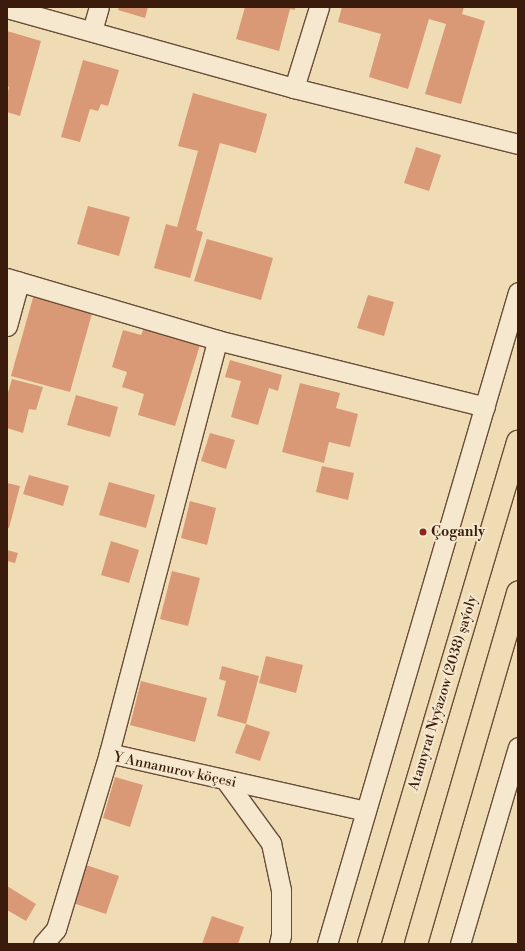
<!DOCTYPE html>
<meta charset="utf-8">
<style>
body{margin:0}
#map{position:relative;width:525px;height:951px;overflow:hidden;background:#efdcb5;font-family:"Libre Bodoni",serif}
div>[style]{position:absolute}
.building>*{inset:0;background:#d99976}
.roads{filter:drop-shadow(1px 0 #684c36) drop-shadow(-1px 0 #684c36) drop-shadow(0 1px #684c36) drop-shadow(0 -1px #684c36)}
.street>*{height:19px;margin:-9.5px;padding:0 9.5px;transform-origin:9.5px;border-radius:9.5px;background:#f5e8cf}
.primary>*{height:22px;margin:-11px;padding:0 11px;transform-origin:11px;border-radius:11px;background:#efdcb5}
.dots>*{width:11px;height:11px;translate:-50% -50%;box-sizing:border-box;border:2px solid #f5e8cf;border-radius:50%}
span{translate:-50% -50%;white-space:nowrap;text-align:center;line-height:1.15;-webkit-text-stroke:4px #f5e8cf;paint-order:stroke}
.poi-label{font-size:14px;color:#3b1c0c;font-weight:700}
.left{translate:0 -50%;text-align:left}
.street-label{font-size:14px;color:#3b1c0c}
.frame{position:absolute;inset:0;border:8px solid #3b1c0c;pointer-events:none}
</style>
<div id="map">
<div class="building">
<i style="clip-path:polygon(119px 7px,148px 7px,145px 18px,118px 10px)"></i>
<i style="clip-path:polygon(245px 7px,295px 7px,295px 10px,290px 9px,279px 51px,236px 39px)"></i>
<i style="clip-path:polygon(342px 7px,464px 7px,462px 14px,485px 21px,461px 104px,425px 94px,446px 24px,429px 19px,408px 89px,369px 77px,381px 34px,338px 22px)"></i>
<i style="clip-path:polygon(7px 31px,41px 41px,20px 116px,7px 112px,7px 96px,9px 87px,7px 86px)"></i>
<i style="clip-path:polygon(83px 60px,119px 70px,108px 106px,101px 104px,98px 111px,90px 109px,80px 142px,61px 137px)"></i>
<i style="clip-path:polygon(193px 93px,267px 114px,256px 153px,220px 143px,196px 230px,203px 232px,190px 278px,154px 268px,166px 224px,177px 227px,198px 151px,178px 146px)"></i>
<i style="clip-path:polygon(416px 147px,441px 155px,429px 191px,404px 183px)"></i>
<i style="clip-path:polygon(88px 206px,130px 217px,119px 256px,77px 244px)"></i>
<i style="clip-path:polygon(207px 239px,273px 258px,261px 300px,194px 281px)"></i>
<i style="clip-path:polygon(34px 294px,93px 310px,70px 392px,11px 376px)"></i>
<i style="clip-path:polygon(368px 295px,394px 302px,384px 336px,357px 328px)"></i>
<i style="clip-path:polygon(144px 328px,200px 345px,175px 426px,138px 415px,144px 394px,122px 387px,127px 372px,112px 367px,123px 330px,141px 335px)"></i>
<i style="clip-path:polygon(230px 360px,282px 375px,278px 391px,269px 388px,258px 425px,231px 417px,241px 381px,225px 377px)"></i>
<i style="clip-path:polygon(12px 379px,43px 387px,36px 410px,29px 409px,23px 433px,7px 428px,7px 396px)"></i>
<i style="clip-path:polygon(300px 383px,340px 393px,336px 408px,358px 414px,350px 447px,329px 442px,324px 463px,282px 452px)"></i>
<i style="clip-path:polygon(76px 395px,118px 407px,110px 437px,67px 425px)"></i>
<i style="clip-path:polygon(210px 433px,235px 440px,226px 469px,201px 461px)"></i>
<i style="clip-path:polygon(322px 466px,354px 473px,348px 500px,316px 492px)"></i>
<i style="clip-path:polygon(29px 475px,69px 486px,63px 506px,23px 494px)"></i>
<i style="clip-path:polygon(109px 482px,155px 495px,146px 528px,99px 515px)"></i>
<i style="clip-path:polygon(7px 483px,20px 486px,9px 528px,7px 528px)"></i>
<i style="clip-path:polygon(190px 501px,216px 508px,207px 545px,181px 538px)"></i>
<i style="clip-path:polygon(111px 541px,139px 550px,129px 583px,101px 575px)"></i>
<i style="clip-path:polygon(7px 550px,18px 553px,15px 563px,7px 561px)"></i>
<i style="clip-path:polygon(172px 571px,200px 578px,188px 626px,160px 619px)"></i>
<i style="clip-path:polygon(266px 656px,303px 665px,296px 693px,259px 683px)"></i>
<i style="clip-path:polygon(222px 666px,259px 676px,246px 724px,217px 716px,226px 681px,219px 679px)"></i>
<i style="clip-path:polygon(141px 681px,207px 698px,195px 742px,130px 725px)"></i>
<i style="clip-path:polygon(246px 724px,270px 732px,260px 761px,235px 753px)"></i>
<i style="clip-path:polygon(115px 777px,143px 785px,130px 827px,103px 818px)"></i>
<i style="clip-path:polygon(86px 865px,119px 876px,106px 914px,73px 903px)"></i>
<i style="clip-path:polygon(7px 886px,36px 904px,26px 921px,7px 910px)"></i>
<i style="clip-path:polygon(212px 916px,244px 927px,238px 944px,202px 944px)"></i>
</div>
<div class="roads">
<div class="street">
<i style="left:7px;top:8px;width:298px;rotate:15.6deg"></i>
<i style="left:294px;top:88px;width:231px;rotate:14deg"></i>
<i style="left:92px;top:31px;width:25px;rotate:-74deg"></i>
<i style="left:294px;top:88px;width:85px;rotate:-72.8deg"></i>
<i style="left:7px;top:278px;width:219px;rotate:16.4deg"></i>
<i style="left:217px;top:340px;width:276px;rotate:14deg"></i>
<i style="left:7px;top:326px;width:46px;rotate:-74.7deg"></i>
<i style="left:109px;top:753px;width:427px;rotate:-75.3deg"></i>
<i style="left:226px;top:781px;width:77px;rotate:54deg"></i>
<i style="left:271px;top:843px;width:48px;rotate:78deg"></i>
<i style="left:281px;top:890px;width:45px;rotate:90deg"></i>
<i style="left:281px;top:935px;width:9px;rotate:103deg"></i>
<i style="left:43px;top:944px;width:20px;rotate:-49deg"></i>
<i style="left:56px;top:929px;width:184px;rotate:-73.2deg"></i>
<i style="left:109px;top:753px;width:263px;rotate:12.7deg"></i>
<i style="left:327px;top:944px;width:679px;rotate:-73.67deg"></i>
<i style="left:460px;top:944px;width:205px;rotate:-73.6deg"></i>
</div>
<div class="primary">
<i style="left:369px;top:944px;width:524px;rotate:-73.47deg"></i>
<i style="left:416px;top:944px;width:366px;rotate:-73.8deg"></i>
</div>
</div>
<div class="dots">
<i style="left:423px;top:532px;background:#8f2418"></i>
</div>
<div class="poi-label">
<span class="left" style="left:431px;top:532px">Çoganly</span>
</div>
<div class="street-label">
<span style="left:443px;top:693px;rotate:-73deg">Atamyrat Nyýazow (2038) şaýoly</span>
<span style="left:175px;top:770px;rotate:12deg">Y Annanurov köçesi</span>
</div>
<div class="frame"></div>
</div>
